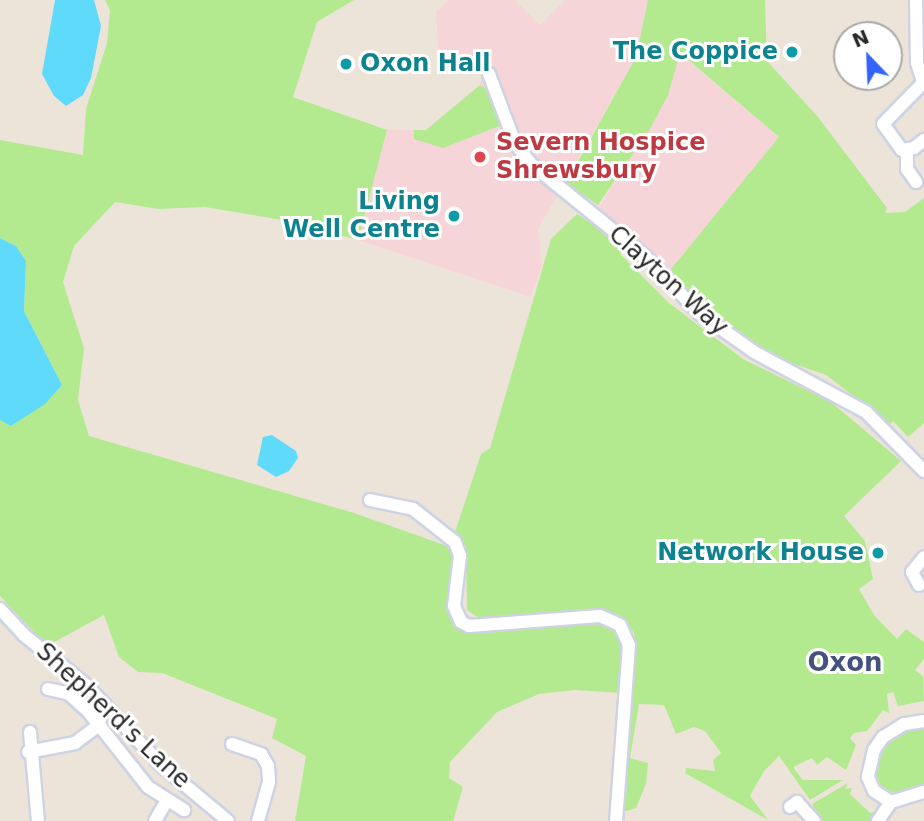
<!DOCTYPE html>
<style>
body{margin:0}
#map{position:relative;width:924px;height:821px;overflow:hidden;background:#ede4d9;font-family:"DejaVu Sans",sans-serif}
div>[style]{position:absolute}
.medical>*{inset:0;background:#f5d5d8}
.green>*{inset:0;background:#b3ea8f}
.water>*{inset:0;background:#60dafb}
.roads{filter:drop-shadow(2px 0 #ced3e4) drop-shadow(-2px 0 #ced3e4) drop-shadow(0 2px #ced3e4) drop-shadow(0 -2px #ced3e4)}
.minor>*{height:12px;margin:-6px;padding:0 6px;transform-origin:6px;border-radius:6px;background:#fff}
.dots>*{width:19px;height:19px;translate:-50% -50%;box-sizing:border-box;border:4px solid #fff;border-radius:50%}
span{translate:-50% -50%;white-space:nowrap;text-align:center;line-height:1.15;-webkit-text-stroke:6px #fff;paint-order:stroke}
.culture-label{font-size:24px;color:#0d838f;font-weight:700}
.right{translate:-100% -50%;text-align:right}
.left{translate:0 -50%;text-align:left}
.health-label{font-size:24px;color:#be3a42;font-weight:700}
.street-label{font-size:24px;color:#292929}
.neighbourhood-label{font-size:26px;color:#45527f;font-weight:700}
.north{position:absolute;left:833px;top:21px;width:70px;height:70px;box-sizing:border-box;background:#fff;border:2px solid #a9a9a9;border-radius:50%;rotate:337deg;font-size:19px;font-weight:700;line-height:28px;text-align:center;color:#292929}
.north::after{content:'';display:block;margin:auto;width:24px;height:32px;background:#3464ff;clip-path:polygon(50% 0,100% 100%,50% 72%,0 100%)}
</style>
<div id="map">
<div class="medical">
<i style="clip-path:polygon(450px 0,515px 0,540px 25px,565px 0,648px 0,636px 57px,538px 229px,542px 265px,531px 297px,358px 240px,387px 130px,426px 130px,480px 85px,483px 68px,438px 48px,436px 11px)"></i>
<i style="clip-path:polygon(679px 53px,779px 137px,667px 274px,596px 212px,668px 95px)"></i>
</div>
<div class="green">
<i style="clip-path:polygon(105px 0,354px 0,317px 22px,293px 97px,387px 130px,358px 240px,288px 221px,205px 207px,158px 209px,115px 202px,74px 246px,63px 282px,84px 348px,78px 400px,89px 436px,354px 513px,450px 547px,455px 557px,456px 622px,596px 619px,618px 628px,624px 658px,622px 693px,575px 690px,539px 694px,497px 712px,450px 762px,449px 778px,463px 787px,453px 821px,295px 821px,306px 756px,272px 738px,277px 719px,162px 673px,138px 672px,119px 657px,104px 615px,47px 646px,0 596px,0 420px,12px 426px,62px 385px,24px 311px,26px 261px,16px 246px,0 238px,0 140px,83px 155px,86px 109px,107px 43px,110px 10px)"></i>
<i style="clip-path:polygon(648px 0,765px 0,767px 61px,818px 117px,887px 208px,885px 213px,905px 212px,924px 198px,924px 423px,908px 437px,893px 421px,890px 424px,826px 375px,780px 359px,739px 333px,667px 274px,779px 137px,680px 53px,668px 95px,650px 129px,598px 205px,566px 183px,636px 57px)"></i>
<i style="clip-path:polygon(480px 85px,488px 90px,502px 125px,443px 148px,414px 139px,414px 130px,426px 130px)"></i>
<i style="clip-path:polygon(577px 214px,619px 242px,621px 255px,669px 303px,743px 359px,831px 402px,901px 461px,844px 516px,865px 541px,873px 579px,859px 589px,874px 615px,897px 639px,906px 629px,924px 642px,924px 659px,915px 670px,923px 676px,924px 701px,898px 706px,893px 692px,887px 694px,889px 713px,883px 710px,867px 731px,854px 733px,850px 738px,856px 745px,846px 770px,827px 757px,817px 765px,812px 758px,793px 767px,803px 780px,843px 780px,810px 800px,779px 756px,764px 771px,750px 796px,768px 820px,685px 773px,686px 768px,715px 771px,713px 760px,721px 753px,705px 731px,694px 727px,676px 734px,664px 705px,639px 704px,630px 758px,648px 763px,646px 784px,636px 808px,623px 812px,636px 647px,634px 633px,621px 616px,600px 608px,482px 620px,467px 610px,466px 551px,455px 532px,481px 454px,490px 448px,551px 239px)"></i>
<i style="clip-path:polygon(924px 725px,924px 786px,885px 794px,876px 787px,872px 766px,880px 745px,900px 729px)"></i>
<i style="clip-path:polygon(848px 783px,845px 789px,852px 788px,850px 794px,870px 813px,880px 810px,872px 821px,823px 821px,812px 804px)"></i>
</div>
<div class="water">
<i style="clip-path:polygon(55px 0,94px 0,101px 26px,91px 78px,83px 95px,66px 106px,54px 96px,42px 74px)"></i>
<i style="clip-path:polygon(0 238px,16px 246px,26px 261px,24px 311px,62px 385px,45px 404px,11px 426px,0 420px)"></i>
<i style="clip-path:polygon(272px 435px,296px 451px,298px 458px,289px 471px,276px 477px,257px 465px,263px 437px)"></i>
</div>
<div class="roads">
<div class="minor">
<i style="left:916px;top:0;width:63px;rotate:89.1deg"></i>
<i style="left:917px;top:63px;width:22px;rotate:72deg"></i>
<i style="left:489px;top:74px;width:74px;rotate:69.4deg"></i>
<i style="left:515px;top:143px;width:25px;rotate:53deg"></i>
<i style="left:530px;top:163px;width:149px;rotate:39deg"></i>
<i style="left:646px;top:257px;width:77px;rotate:46.6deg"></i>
<i style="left:699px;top:313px;width:67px;rotate:35.3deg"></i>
<i style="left:754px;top:352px;width:127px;rotate:28.2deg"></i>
<i style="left:866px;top:412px;width:83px;rotate:45.5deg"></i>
<i style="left:923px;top:83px;width:57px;rotate:134.3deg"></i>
<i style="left:883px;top:124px;width:32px;rotate:54deg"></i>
<i style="left:902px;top:150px;width:12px;rotate:-9deg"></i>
<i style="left:914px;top:148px;width:13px;rotate:-39deg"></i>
<i style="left:907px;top:150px;width:19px;rotate:90deg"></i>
<i style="left:907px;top:169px;width:16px;rotate:55deg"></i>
<i style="left:370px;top:500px;width:44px;rotate:11.8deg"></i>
<i style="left:413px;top:509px;width:53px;rotate:38.2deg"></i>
<i style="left:455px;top:542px;width:15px;rotate:70deg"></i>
<i style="left:460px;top:556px;width:50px;rotate:96.8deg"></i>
<i style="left:454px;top:606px;width:17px;rotate:66deg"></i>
<i style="left:461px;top:622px;width:9px;rotate:27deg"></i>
<i style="left:469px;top:626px;width:131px;rotate:-4.4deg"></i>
<i style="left:600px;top:616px;width:22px;rotate:24deg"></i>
<i style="left:620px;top:625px;width:22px;rotate:66deg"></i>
<i style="left:629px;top:645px;width:176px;rotate:94.2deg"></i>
<i style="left:919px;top:585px;width:15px;rotate:-118deg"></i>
<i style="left:912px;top:572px;width:19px;rotate:-51deg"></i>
<i style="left:0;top:609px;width:35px;rotate:47deg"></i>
<i style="left:24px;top:635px;width:80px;rotate:38.9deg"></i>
<i style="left:86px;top:685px;width:111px;rotate:46.8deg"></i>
<i style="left:162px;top:766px;width:86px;rotate:39.8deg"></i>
<i style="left:48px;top:689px;width:22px;rotate:13deg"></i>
<i style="left:69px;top:694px;width:25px;rotate:42deg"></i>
<i style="left:88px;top:711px;width:97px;rotate:51.7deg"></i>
<i style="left:148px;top:787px;width:43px;rotate:32.6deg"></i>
<i style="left:924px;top:721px;width:20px;rotate:171deg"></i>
<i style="left:904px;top:724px;width:25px;rotate:148deg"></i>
<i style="left:883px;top:737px;width:16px;rotate:125deg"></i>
<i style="left:874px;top:750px;width:28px;rotate:103deg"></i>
<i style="left:868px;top:777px;width:15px;rotate:67deg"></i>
<i style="left:874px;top:791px;width:20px;rotate:33deg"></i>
<i style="left:891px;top:802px;width:34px;rotate:-17deg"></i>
<i style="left:30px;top:732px;width:89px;rotate:84.9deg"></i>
<i style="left:232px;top:744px;width:31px;rotate:19deg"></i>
<i style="left:261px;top:754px;width:14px;rotate:60deg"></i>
<i style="left:268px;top:766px;width:16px;rotate:86deg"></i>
<i style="left:269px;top:782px;width:41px;rotate:105.8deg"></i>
<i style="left:28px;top:752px;width:48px;rotate:-10.8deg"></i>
<i style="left:75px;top:743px;width:31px;rotate:-37deg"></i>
<i style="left:790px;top:807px;width:9px;rotate:-36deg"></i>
<i style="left:797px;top:802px;width:25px;rotate:48deg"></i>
<i style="left:155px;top:821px;width:24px;rotate:-60deg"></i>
<i style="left:878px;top:821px;width:23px;rotate:-56deg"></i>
</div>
</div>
<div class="dots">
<i style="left:792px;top:52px;background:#0f9aa8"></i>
<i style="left:346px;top:64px;background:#0f9aa8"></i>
<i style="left:480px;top:157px;background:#e0444e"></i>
<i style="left:454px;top:216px;background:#0f9aa8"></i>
<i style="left:878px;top:553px;background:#0f9aa8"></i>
</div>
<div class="culture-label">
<span class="right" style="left:778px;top:52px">The Coppice</span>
<span class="left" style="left:360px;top:64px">Oxon Hall</span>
<span class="right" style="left:440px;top:216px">Living<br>Well Centre</span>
<span class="right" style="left:864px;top:553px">Network House</span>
</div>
<div class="health-label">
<span class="left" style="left:496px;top:157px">Severn Hospice<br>Shrewsbury</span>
</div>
<div class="street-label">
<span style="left:668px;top:281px;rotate:42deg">Clayton Way</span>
<span style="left:113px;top:716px;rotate:43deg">Shepherd's Lane</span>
</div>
<div class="neighbourhood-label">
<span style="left:845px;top:663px">Oxon</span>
</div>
<div class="north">N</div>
</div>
